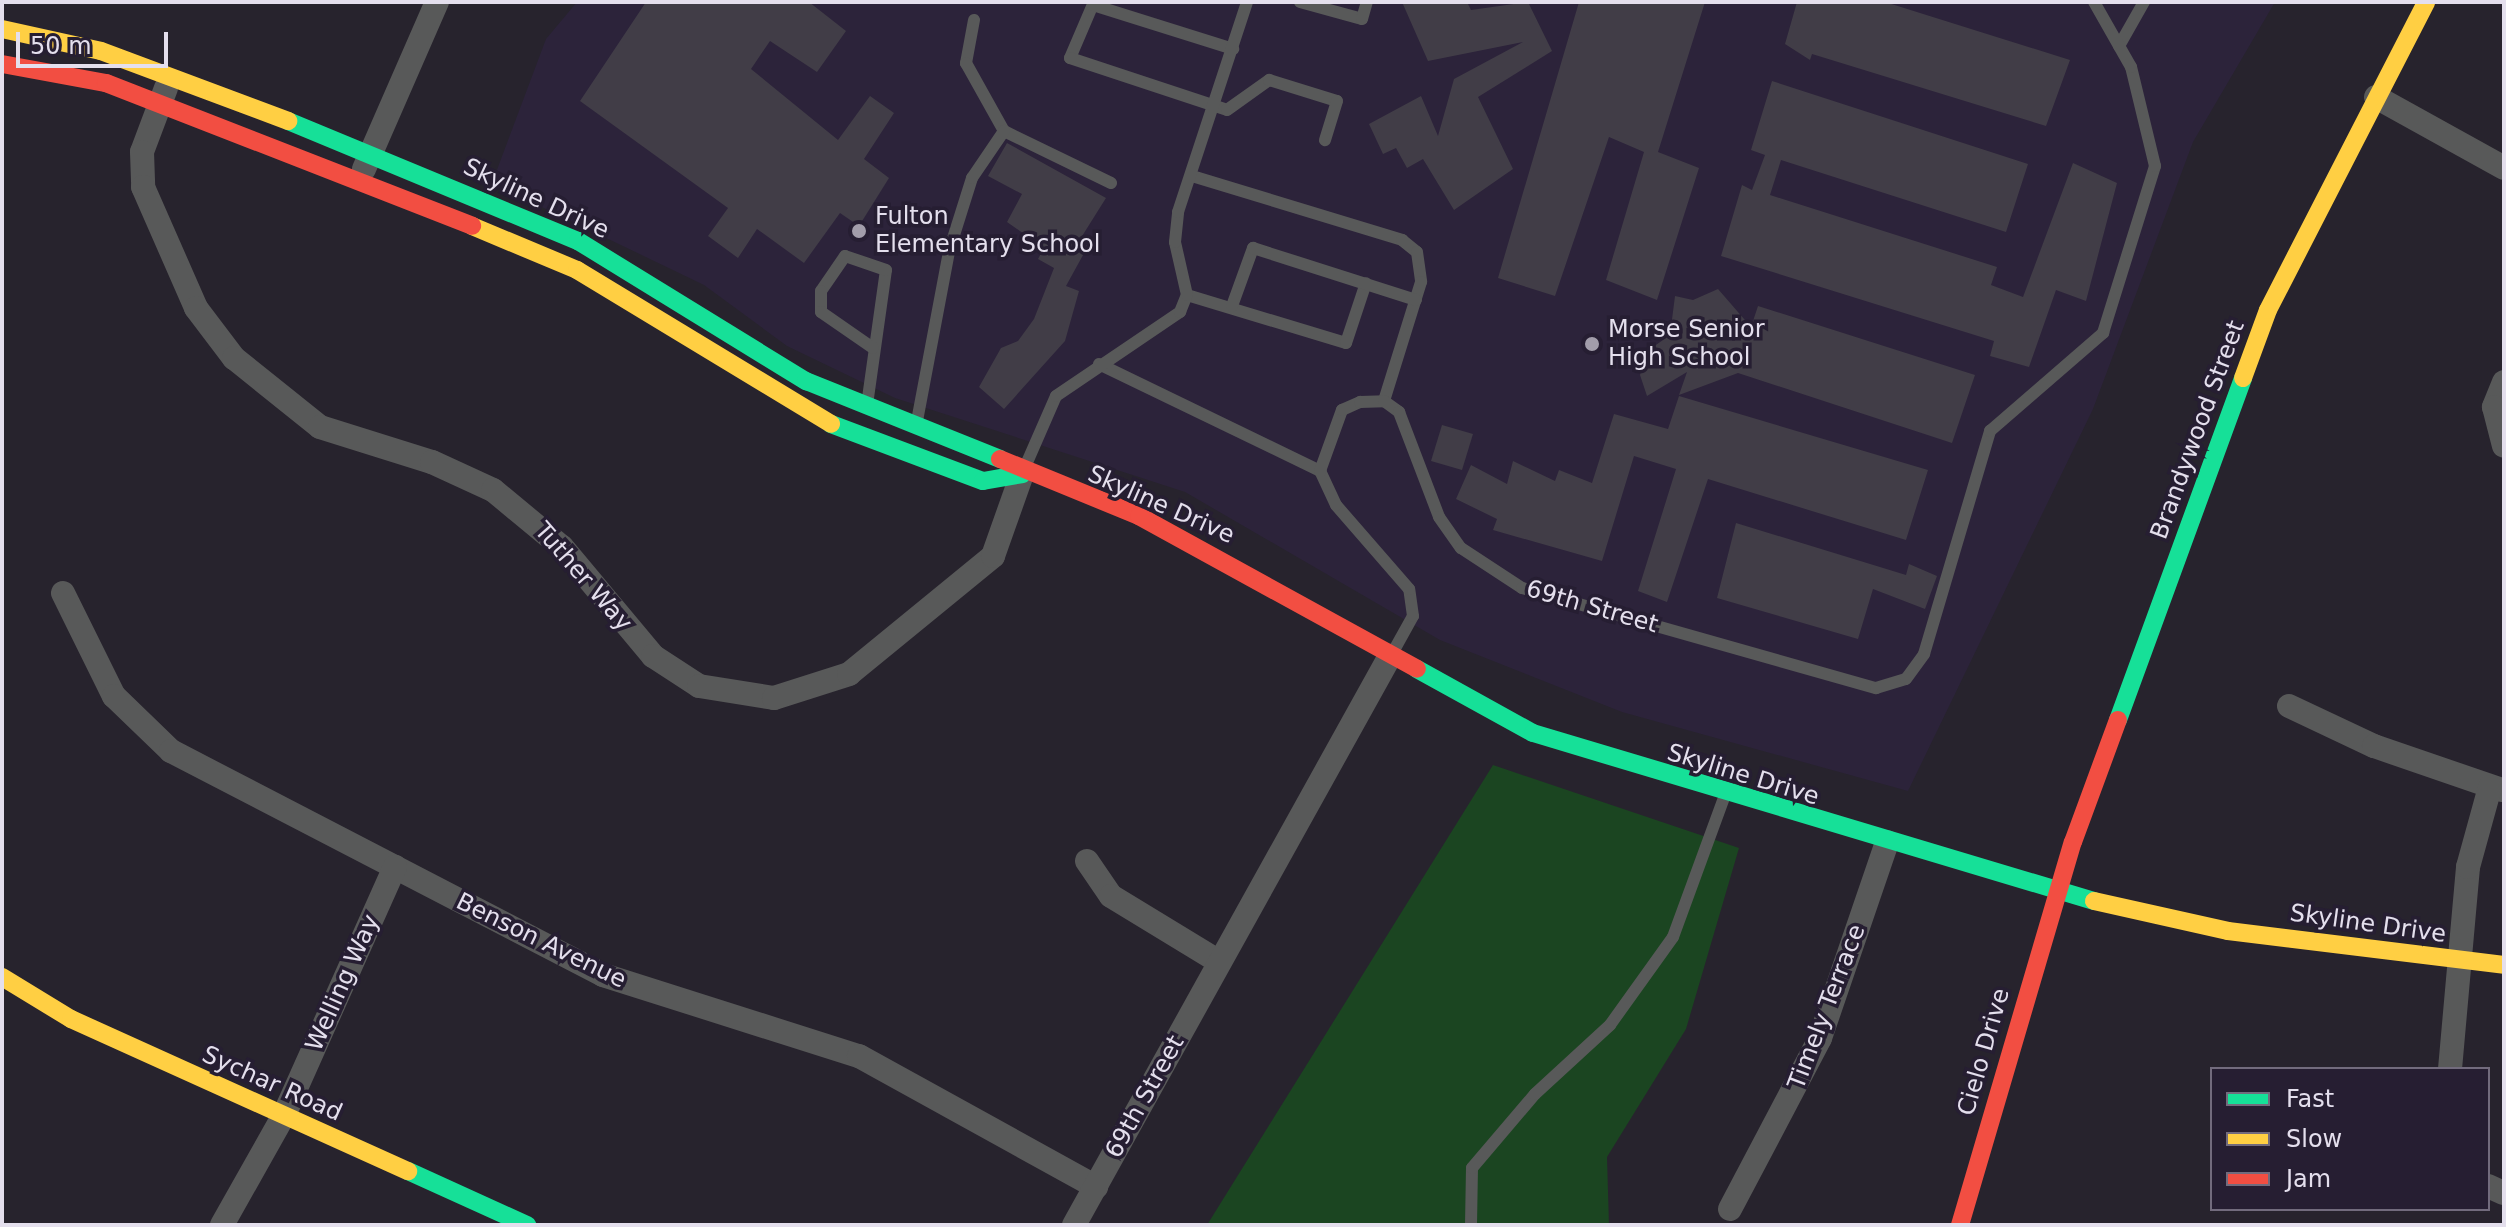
<!DOCTYPE html>
<style>
body{margin:0}
#map{position:relative;width:2506px;height:1227px;overflow:hidden;background:#27232d;font-family:"DejaVu Sans",sans-serif}
div>[style]{position:absolute}
.built>*{inset:0;background:#2c233a}
.green>*{inset:0;background:#1b4521}
.building>*{inset:0;background:#413d47}
.lane>*{height:12px;margin:-6px;padding:0 6px;transform-origin:6px;border-radius:6px;background:#585959}
.street>*{height:24px;margin:-12px;padding:0 12px;transform-origin:12px;border-radius:12px;background:#585959}
.fast>*{height:18px;margin:-9px;padding:0 9px;transform-origin:9px;border-radius:9px;background:#16e098}
.slow>*{height:18px;margin:-9px;padding:0 9px;transform-origin:9px;border-radius:9px;background:#ffcf43}
.jam>*{height:18px;margin:-9px;padding:0 9px;transform-origin:9px;border-radius:9px;background:#f24e42}
.dots>*{width:22px;height:22px;translate:-50% -50%;box-sizing:border-box;border:4px solid #261e32;border-radius:50%}
span{translate:-50% -50%;white-space:nowrap;text-align:center;line-height:1.15;-webkit-text-stroke:7px #261e32;paint-order:stroke}
.street-label{font-size:24px;color:#e4dfed}
.poi-label{font-size:24px;color:#e4dfed}
.left{translate:0 -50%;text-align:left}
.frame{position:absolute;inset:0;border:4px solid #e4dfed;pointer-events:none}
.legend{position:absolute;left:2210px;top:1067px;width:280px;height:144px;box-sizing:border-box;background:#261e32;border:2px solid #726b7d;margin:0;padding:10px 14px;list-style:none;font-size:24px;color:#e4dfed}
.legend li{display:flex;align-items:center;gap:16px;height:40px}
.legend b{width:40px;border:2px solid #726b7d}
.scale{position:absolute;left:16px;top:32px;width:152px;height:36px;box-sizing:border-box;border:4px solid #e4dfed;border-top:0;padding-left:10px;font-size:24px;line-height:28px;white-space:nowrap;color:#e4dfed;-webkit-text-stroke:6px #261e32;paint-order:stroke}
</style>
<div id="map">
<div class="built">
<i style="clip-path:polygon(577px 2px,2275px 2px,2193px 142px,2093px 409px,1908px 791px,1622px 712px,1440px 640px,1185px 492px,895px 398px,787px 346px,704px 285px,492px 183px,546px 39px)"></i>
</div>
<div class="green">
<i style="clip-path:polygon(1493px 765px,1739px 848px,1686px 1029px,1607px 1157px,1609px 1225px,1207px 1225px)"></i>
</div>
<div class="building">
<i style="clip-path:polygon(646px 2px,809px 2px,846px 31px,817px 72px,770px 41px,751px 69px,838px 140px,870px 96px,894px 113px,864px 159px,889px 178px,859px 226px,840px 213px,804px 263px,757px 229px,738px 258px,708px 236px,728px 208px,580px 101px)"></i>
<i style="clip-path:polygon(1402px 2px,1467px 2px,1471px 10px,1528px 2px,1552px 51px,1478px 97px,1513px 169px,1454px 210px,1423px 159px,1407px 168px,1396px 148px,1383px 154px,1369px 124px,1421px 96px,1438px 136px,1454px 79px,1523px 42px,1428px 61px)"></i>
<i style="clip-path:polygon(1579px 2px,1705px 2px,1658px 152px,1699px 168px,1657px 300px,1606px 280px,1644px 152px,1609px 137px,1555px 296px,1498px 278px)"></i>
<i style="clip-path:polygon(1797px 2px,1885px 2px,2070px 60px,2046px 126px,1812px 54px,1810px 60px,1785px 44px)"></i>
<i style="clip-path:polygon(1772px 81px,2028px 164px,2006px 232px,1781px 160px,1770px 195px,1997px 267px,1991px 285px,2023px 297px,2073px 163px,2117px 183px,2086px 301px,2056px 290px,2029px 367px,1990px 356px,1994px 341px,1721px 256px,1742px 185px,1752px 190px,1765px 155px,1751px 150px)"></i>
<i style="clip-path:polygon(1007px 143px,1106px 198px,1079px 241px,1088px 246px,1066px 286px,1079px 291px,1065px 341px,1004px 409px,979px 387px,1001px 348px,1018px 341px,1034px 319px,1054px 268px,1038px 259px,1044px 248px,1007px 222px,1022px 194px,988px 176px)"></i>
<i style="clip-path:polygon(1718px 289px,1751px 327px,1758px 306px,1975px 375px,1952px 443px,1738px 373px,1679px 395px,1687px 372px,1647px 396px,1640px 375px,1646px 352px,1670px 335px,1675px 296px,1693px 300px)"></i>
<i style="clip-path:polygon(1679px 396px,1928px 470px,1906px 540px,1708px 479px,1667px 602px,1638px 591px,1676px 469px,1634px 456px,1602px 561px,1493px 530px,1497px 519px,1456px 499px,1471px 465px,1507px 484px,1513px 461px,1555px 481px,1559px 470px,1592px 483px,1614px 414px,1668px 429px)"></i>
<i style="clip-path:polygon(1442px 425px,1473px 434px,1462px 470px,1431px 461px)"></i>
<i style="clip-path:polygon(1736px 523px,1906px 575px,1909px 564px,1937px 576px,1925px 609px,1873px 589px,1858px 639px,1717px 598px)"></i>
</div>
<div class="lane">
<i style="left:1094px;top:2px;width:61px;rotate:113.2deg"></i>
<i style="left:1070px;top:58px;width:165px;rotate:18.3deg"></i>
<i style="left:1227px;top:110px;width:52px;rotate:-35.5deg"></i>
<i style="left:1269px;top:80px;width:71px;rotate:17.2deg"></i>
<i style="left:1337px;top:101px;width:41px;rotate:107.1deg"></i>
<i style="left:1300px;top:2px;width:64px;rotate:15.3deg"></i>
<i style="left:1362px;top:19px;width:18px;rotate:-74deg"></i>
<i style="left:1093px;top:5px;width:147px;rotate:17.4deg"></i>
<i style="left:974px;top:20px;width:44px;rotate:100.5deg"></i>
<i style="left:966px;top:63px;width:78px;rotate:60.8deg"></i>
<i style="left:1004px;top:131px;width:119px;rotate:25.9deg"></i>
<i style="left:2119px;top:46px;width:51px;rotate:-60.4deg"></i>
<i style="left:1192px;top:176px;width:220px;rotate:16.9deg"></i>
<i style="left:1402px;top:240px;width:19px;rotate:39deg"></i>
<i style="left:1417px;top:252px;width:30px;rotate:82deg"></i>
<i style="left:1421px;top:282px;width:125px;rotate:107.3deg"></i>
<i style="left:1187px;top:295px;width:166px;rotate:16.8deg"></i>
<i style="left:1346px;top:343px;width:63px;rotate:-71.6deg"></i>
<i style="left:1232px;top:306px;width:62px;rotate:-70.1deg"></i>
<i style="left:1253px;top:248px;width:171px;rotate:17.7deg"></i>
<i style="left:1099px;top:364px;width:246px;rotate:25.8deg"></i>
<i style="left:867px;top:405px;width:136px;rotate:-82deg"></i>
<i style="left:886px;top:270px;width:43px;rotate:-161.1deg"></i>
<i style="left:845px;top:256px;width:42px;rotate:124.4deg"></i>
<i style="left:821px;top:291px;width:21px;rotate:90deg"></i>
<i style="left:821px;top:312px;width:63px;rotate:34.7deg"></i>
<i style="left:917px;top:421px;width:173px;rotate:-79.3deg"></i>
<i style="left:949px;top:251px;width:77px;rotate:-72.5deg"></i>
<i style="left:972px;top:178px;width:57px;rotate:-55.8deg"></i>
<i style="left:1025px;top:467px;width:77px;rotate:-66.4deg"></i>
<i style="left:1056px;top:396px;width:150px;rotate:-34.1deg"></i>
<i style="left:1180px;top:312px;width:18px;rotate:-68deg"></i>
<i style="left:1187px;top:295px;width:54px;rotate:-102.8deg"></i>
<i style="left:1175px;top:242px;width:30px;rotate:-84deg"></i>
<i style="left:1178px;top:212px;width:221px;rotate:-71.8deg"></i>
<i style="left:1393px;top:652px;width:41px;rotate:-60.9deg"></i>
<i style="left:1413px;top:616px;width:27px;rotate:-98deg"></i>
<i style="left:1409px;top:589px;width:111px;rotate:-131deg"></i>
<i style="left:1336px;top:505px;width:38px;rotate:-115deg"></i>
<i style="left:1320px;top:471px;width:65px;rotate:-70.2deg"></i>
<i style="left:1342px;top:410px;width:20px;rotate:-24deg"></i>
<i style="left:1360px;top:402px;width:24px;rotate:-2deg"></i>
<i style="left:1384px;top:401px;width:19px;rotate:36deg"></i>
<i style="left:1399px;top:412px;width:112px;rotate:69.1deg"></i>
<i style="left:1439px;top:517px;width:38px;rotate:55deg"></i>
<i style="left:1461px;top:548px;width:73px;rotate:33.3deg"></i>
<i style="left:1522px;top:588px;width:368px;rotate:15.8deg"></i>
<i style="left:1876px;top:688px;width:31px;rotate:-17deg"></i>
<i style="left:1906px;top:679px;width:31px;rotate:-54deg"></i>
<i style="left:1924px;top:654px;width:233px;rotate:-73.5deg"></i>
<i style="left:1990px;top:431px;width:150px;rotate:-40.9deg"></i>
<i style="left:2103px;top:333px;width:175px;rotate:-72.7deg"></i>
<i style="left:2155px;top:166px;width:102px;rotate:-103.6deg"></i>
<i style="left:2131px;top:67px;width:75px;rotate:-119.6deg"></i>
<i style="left:1471px;top:1225px;width:57px;rotate:-89deg"></i>
<i style="left:1472px;top:1168px;width:97px;rotate:-49.6deg"></i>
<i style="left:1535px;top:1094px;width:102px;rotate:-42.6deg"></i>
<i style="left:1610px;top:1025px;width:108px;rotate:-54.4deg"></i>
<i style="left:1673px;top:937px;width:151px;rotate:-69.9deg"></i>
</div>
<div class="street">
<i style="left:166px;top:88px;width:68px;rotate:110.6deg"></i>
<i style="left:142px;top:152px;width:35px;rotate:88deg"></i>
<i style="left:143px;top:187px;width:132px;rotate:66.3deg"></i>
<i style="left:196px;top:308px;width:63px;rotate:52.8deg"></i>
<i style="left:234px;top:358px;width:110px;rotate:38.7deg"></i>
<i style="left:320px;top:427px;width:117px;rotate:17.4deg"></i>
<i style="left:432px;top:462px;width:67px;rotate:24.7deg"></i>
<i style="left:493px;top:490px;width:89px;rotate:39.6deg"></i>
<i style="left:562px;top:547px;width:142px;rotate:50.1deg"></i>
<i style="left:653px;top:656px;width:55px;rotate:33.1deg"></i>
<i style="left:699px;top:686px;width:76px;rotate:9.1deg"></i>
<i style="left:774px;top:698px;width:79px;rotate:-17.7deg"></i>
<i style="left:849px;top:674px;width:186px;rotate:-39.3deg"></i>
<i style="left:993px;top:556px;width:87px;rotate:-70.5deg"></i>
<i style="left:2376px;top:97px;width:146px;rotate:29deg"></i>
<i style="left:364px;top:169px;width:182px;rotate:-66.4deg"></i>
<i style="left:2504px;top:382px;width:27px;rotate:112deg"></i>
<i style="left:2494px;top:407px;width:40px;rotate:75.6deg"></i>
<i style="left:63px;top:593px;width:115px;rotate:63.7deg"></i>
<i style="left:114px;top:696px;width:79px;rotate:44deg"></i>
<i style="left:171px;top:751px;width:487px;rotate:27.4deg"></i>
<i style="left:603px;top:975px;width:269px;rotate:17.6deg"></i>
<i style="left:859px;top:1056px;width:271px;rotate:28.9deg"></i>
<i style="left:2289px;top:706px;width:94px;rotate:25.2deg"></i>
<i style="left:2374px;top:746px;width:135px;rotate:19deg"></i>
<i style="left:1087px;top:861px;width:42px;rotate:55.6deg"></i>
<i style="left:1111px;top:896px;width:125px;rotate:31.3deg"></i>
<i style="left:2450px;top:1069px;width:203px;rotate:-84.9deg"></i>
<i style="left:2468px;top:867px;width:83px;rotate:-74.6deg"></i>
<i style="left:2488px;top:1186px;width:17px;rotate:24deg"></i>
<i style="left:1730px;top:1209px;width:193px;rotate:-62.2deg"></i>
<i style="left:1820px;top:1038px;width:207px;rotate:-71.1deg"></i>
<i style="left:222px;top:1225px;width:126px;rotate:-60.6deg"></i>
<i style="left:284px;top:1115px;width:272px;rotate:-65.9deg"></i>
<i style="left:1074px;top:1225px;width:651px;rotate:-60.95deg"></i>
</div>
<div class="fast">
<i style="left:288px;top:121px;width:314px;rotate:22.5deg"></i>
<i style="left:578px;top:241px;width:268px;rotate:31.6deg"></i>
<i style="left:806px;top:381px;width:209px;rotate:21.9deg"></i>
<i style="left:831px;top:424px;width:162px;rotate:20.6deg"></i>
<i style="left:983px;top:481px;width:40px;rotate:-10deg"></i>
<i style="left:1417px;top:669px;width:132px;rotate:28.9deg"></i>
<i style="left:1533px;top:733px;width:586px;rotate:16.67deg"></i>
<i style="left:2118px;top:720px;width:364px;rotate:-69.9deg"></i>
<i style="left:408px;top:1171px;width:131px;rotate:24.4deg"></i>
</div>
<div class="slow">
<i style="left:2px;top:29px;width:101px;rotate:12.5deg"></i>
<i style="left:101px;top:51px;width:200px;rotate:20.5deg"></i>
<i style="left:472px;top:226px;width:114px;rotate:22.7deg"></i>
<i style="left:577px;top:270px;width:297px;rotate:31.2deg"></i>
<i style="left:2243px;top:378px;width:72px;rotate:-69.8deg"></i>
<i style="left:2268px;top:310px;width:346px;rotate:-62.8deg"></i>
<i style="left:2094px;top:901px;width:137px;rotate:12.6deg"></i>
<i style="left:2228px;top:931px;width:278px;rotate:7deg"></i>
<i style="left:2px;top:977px;width:81px;rotate:31.3deg"></i>
<i style="left:71px;top:1019px;width:370px;rotate:24.3deg"></i>
</div>
<div class="jam">
<i style="left:2px;top:64px;width:106px;rotate:10.4deg"></i>
<i style="left:106px;top:83px;width:393px;rotate:21.3deg"></i>
<i style="left:1000px;top:459px;width:150px;rotate:22.3deg"></i>
<i style="left:1139px;top:516px;width:317px;rotate:28.8deg"></i>
<i style="left:1960px;top:1225px;width:399px;rotate:-73.6deg"></i>
<i style="left:2073px;top:842px;width:130px;rotate:-69.8deg"></i>
</div>
<div class="dots">
<i style="left:859px;top:231px;background:#a29daa"></i>
<i style="left:1592px;top:344px;background:#a29daa"></i>
</div>
<div class="street-label">
<span style="left:536px;top:199px;rotate:25deg">Skyline Drive</span>
<span style="left:2198px;top:430px;rotate:-70deg">Brandywood Street</span>
<span style="left:1161px;top:505px;rotate:24deg">Skyline Drive</span>
<span style="left:583px;top:577px;rotate:49deg">Tuther Way</span>
<span style="left:1592px;top:607px;rotate:16deg">69th Street</span>
<span style="left:1743px;top:775px;rotate:17deg">Skyline Drive</span>
<span style="left:2368px;top:924px;rotate:8deg">Skyline Drive</span>
<span style="left:541px;top:941px;rotate:26deg">Benson Avenue</span>
<span style="left:343px;top:983px;rotate:-66deg">Welling Way</span>
<span style="left:1827px;top:1007px;rotate:-69deg">Timely Terrace</span>
<span style="left:1984px;top:1052px;rotate:-74deg">Cielo Drive</span>
<span style="left:272px;top:1084px;rotate:24deg">Sychar Road</span>
<span style="left:1145px;top:1097px;rotate:-61deg">69th Street</span>
</div>
<div class="poi-label">
<span class="left" style="left:875px;top:231px">Fulton<br>Elementary School</span>
<span class="left" style="left:1608px;top:344px">Morse Senior<br>High School</span>
</div>
<div class="frame"></div>
<ul class="legend">
<li><b style="height:10px;background:#16e098"></b>Fast</li>
<li><b style="height:10px;background:#ffcf43"></b>Slow</li>
<li><b style="height:10px;background:#f24e42"></b>Jam</li>
</ul>
<div class="scale">50 m</div>
</div>
